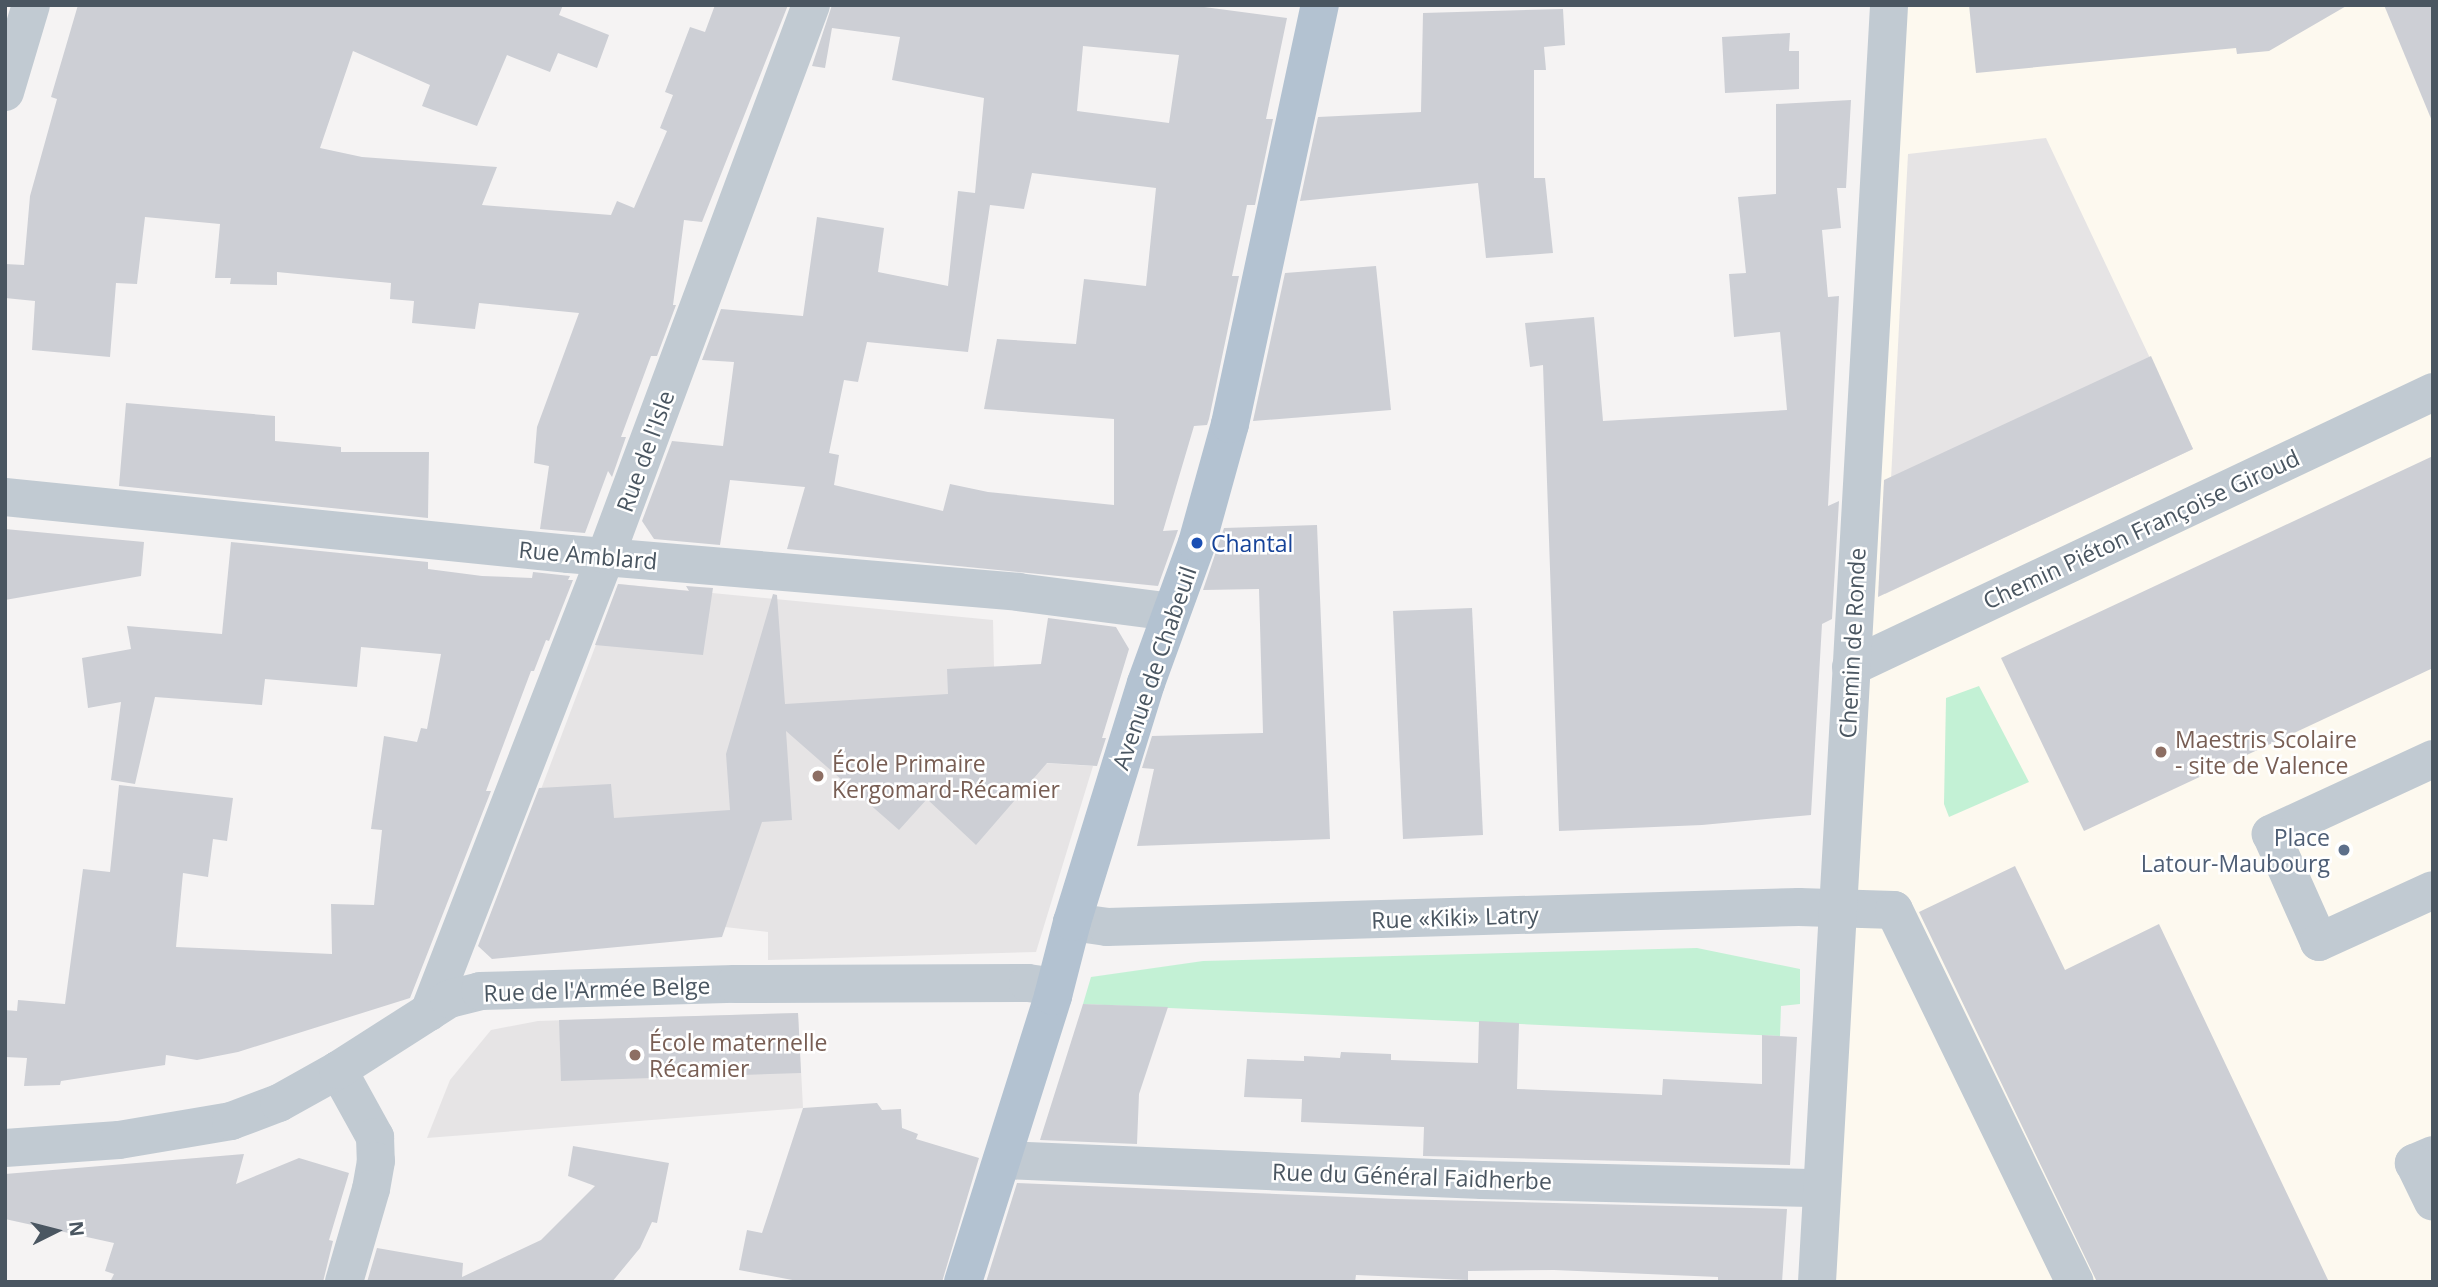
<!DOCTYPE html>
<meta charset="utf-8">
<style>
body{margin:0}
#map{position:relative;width:2438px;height:1287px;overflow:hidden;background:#f5f3f3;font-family:"Open Sans",sans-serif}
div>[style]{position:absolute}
.commercial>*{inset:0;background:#fdf9ef}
.education>*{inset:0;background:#e6e4e5}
.green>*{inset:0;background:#c3f1d5}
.building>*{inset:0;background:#cdcfd5}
.minor>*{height:38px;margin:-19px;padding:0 19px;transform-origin:19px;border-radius:19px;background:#c1cad2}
.major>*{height:38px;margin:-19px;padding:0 19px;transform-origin:19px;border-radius:19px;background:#b3c2d1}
.dots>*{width:19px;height:19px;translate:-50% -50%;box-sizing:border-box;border:4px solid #fff;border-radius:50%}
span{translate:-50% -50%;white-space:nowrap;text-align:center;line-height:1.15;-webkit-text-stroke:5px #fff;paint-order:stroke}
.street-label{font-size:23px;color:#4a5661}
.transit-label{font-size:23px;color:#164399}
.left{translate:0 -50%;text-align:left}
.education-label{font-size:23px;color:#785e54}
.service-label{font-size:23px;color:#4e5e75}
.right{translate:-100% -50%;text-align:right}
.frame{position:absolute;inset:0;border:7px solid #4a5661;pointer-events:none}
.north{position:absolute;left:21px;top:1196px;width:70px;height:70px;-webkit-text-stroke:5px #fff;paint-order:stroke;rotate:84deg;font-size:19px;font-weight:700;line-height:28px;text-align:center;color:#4a5661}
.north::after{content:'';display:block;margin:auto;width:24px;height:32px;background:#4a5661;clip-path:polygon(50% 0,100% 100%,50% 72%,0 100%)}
</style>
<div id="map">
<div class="commercial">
<i style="clip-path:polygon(1902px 5px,2433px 5px,2433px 1282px,1829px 1282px)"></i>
</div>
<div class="education">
<i style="clip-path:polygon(2046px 138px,2193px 449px,1885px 594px,1908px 154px)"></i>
<i style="clip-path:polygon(619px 584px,993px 620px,994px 667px,1009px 761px,1093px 766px,1036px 952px,768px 960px,768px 932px,725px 927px,524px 834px)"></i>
<i style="clip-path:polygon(798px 1013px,803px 1108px,427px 1138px,450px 1080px,491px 1030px,538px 1021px)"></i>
</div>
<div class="green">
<i style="clip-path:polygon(1979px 686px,2029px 782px,1949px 817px,1944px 804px,1946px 698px)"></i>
<i style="clip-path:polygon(1697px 948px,1800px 969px,1800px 1004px,1781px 1006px,1780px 1036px,1083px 1004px,1091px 977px,1203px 961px)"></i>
</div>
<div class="building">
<i style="clip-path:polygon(78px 5px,563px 5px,559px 15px,609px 35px,597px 68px,558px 53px,550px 72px,507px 55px,477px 126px,422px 106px,430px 85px,353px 51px,320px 148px,362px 157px,497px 167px,482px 205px,611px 215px,617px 201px,634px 208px,667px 131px,660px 128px,673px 95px,665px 92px,690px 27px,705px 32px,715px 5px,788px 5px,702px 222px,684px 220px,673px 305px,676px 305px,657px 356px,651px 356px,621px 437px,626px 437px,612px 477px,608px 471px,585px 533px,540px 529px,549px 466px,534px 463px,537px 427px,579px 313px,479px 303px,475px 329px,412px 323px,414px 301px,390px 299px,391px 283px,277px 272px,277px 285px,230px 284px,231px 278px,215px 278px,220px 224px,145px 217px,137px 284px,116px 283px,110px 357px,32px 350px,35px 301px,5px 298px,5px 264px,24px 265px,30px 196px,57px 99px,51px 97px)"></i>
<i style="clip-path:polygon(evenodd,832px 5px,1189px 5px,1287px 18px,1266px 119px,1273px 119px,1255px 205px,1247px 205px,1232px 276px,1239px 276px,1209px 419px,1207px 425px,1194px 426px,1163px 531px,1178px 530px,1158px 586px,787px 549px,805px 487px,730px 480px,720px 545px,654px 539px,642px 521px,672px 441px,723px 446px,734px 362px,702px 360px,721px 309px,803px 316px,817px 217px,884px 228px,878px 272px,948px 286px,958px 191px,975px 193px,984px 98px,892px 80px,900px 37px,832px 28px,825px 68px,812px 66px,832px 5px,1083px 46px,1179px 55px,1169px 123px,1077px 111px,1083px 46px,832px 5px,1032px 173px,1156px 188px,1146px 286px,1084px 279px,1076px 344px,997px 339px,984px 409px,1114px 419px,1114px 505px,988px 492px,950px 484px,943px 511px,834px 485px,839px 455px,829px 453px,844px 380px,858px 382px,867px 342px,968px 352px,990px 205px,1024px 209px,1032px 173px)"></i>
<i style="clip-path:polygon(1969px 5px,2348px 5px,2269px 51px,2237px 54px,2236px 48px,1976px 73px)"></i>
<i style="clip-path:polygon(2384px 5px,2433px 5px,2433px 121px,2432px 121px)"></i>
<i style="clip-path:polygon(1563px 9px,1565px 45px,1544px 47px,1546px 70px,1534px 70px,1534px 178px,1545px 178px,1553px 253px,1486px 258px,1478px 183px,1300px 201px,1318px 117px,1421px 112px,1423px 13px)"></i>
<i style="clip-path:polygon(1790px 33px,1789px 51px,1799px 51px,1799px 89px,1725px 93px,1722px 37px)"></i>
<i style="clip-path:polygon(1851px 100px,1846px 188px,1837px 188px,1841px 228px,1822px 230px,1828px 297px,1839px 296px,1828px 506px,1839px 501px,1832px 619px,1822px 624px,1811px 815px,1702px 825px,1559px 831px,1543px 365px,1530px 367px,1525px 323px,1594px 317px,1603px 421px,1787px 410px,1780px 332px,1734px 337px,1729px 274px,1746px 273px,1738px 197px,1776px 194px,1776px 104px)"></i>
<i style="clip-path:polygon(1376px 266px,1391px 410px,1253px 421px,1285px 273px)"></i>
<i style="clip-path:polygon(2151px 356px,2193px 449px,1878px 597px,1884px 480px)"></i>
<i style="clip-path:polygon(126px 403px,275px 416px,275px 441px,341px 447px,341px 452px,429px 452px,428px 518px,119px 486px)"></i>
<i style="clip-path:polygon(2433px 456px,2433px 668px,2084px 831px,2001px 658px)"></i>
<i style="clip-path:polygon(1317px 525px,1330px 839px,1137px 846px,1154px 769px,1142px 768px,1152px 736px,1263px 733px,1259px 589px,1203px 590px,1224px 528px)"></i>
<i style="clip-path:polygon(5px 529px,144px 542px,141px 576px,5px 600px)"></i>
<i style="clip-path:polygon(231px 542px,428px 562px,428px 569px,482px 576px,532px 578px,533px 572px,570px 576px,568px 580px,573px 580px,549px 641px,546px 640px,534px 671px,531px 671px,486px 791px,491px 791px,410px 998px,238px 1052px,197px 1060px,166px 1055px,165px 1065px,61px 1081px,60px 1085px,24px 1086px,27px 1058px,5px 1057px,5px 1010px,17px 1011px,18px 1000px,65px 1004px,83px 869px,110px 872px,119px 785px,233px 798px,227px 841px,213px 839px,208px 877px,183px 873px,176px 947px,332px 954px,331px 904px,374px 905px,382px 830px,371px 829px,384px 736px,417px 742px,421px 728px,427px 729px,441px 654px,361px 647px,357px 687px,265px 679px,262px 705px,155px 697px,135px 784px,111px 780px,121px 702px,88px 708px,82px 658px,131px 649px,127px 626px,222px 634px)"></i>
<i style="clip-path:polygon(618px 584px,689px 591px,686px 586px,713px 588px,703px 655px,595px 645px)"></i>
<i style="clip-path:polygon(773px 594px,777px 595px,785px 704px,948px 694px,947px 669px,1041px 664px,1048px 618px,1116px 627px,1129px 649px,1102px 738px,1106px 738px,1097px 766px,1047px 763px,976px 845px,927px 799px,899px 830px,786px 731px,792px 820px,762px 822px,722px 937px,492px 959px,478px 946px,539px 788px,611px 784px,614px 818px,730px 810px,726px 754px)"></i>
<i style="clip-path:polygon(1472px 608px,1483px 835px,1403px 839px,1393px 611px)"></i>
<i style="clip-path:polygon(2015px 866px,2065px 970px,2159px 924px,2329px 1282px,2097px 1282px,1919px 912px)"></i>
<i style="clip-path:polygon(1083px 1004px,1168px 1007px,1139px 1094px,1137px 1144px,1040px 1140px)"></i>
<i style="clip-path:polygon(798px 1013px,801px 1073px,561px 1081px,559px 1020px)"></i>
<i style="clip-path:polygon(1479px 1021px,1519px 1023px,1517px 1089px,1662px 1095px,1663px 1079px,1762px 1084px,1762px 1035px,1797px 1037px,1790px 1165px,1423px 1156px,1424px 1127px,1301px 1122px,1302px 1099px,1244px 1097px,1247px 1059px,1304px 1061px,1304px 1056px,1340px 1058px,1341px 1052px,1391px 1054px,1391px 1060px,1478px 1063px)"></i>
<i style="clip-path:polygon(877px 1103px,882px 1110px,901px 1109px,902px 1128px,918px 1134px,916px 1139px,979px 1158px,942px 1282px,803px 1282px,739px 1270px,747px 1230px,762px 1233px,803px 1108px)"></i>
<i style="clip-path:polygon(573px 1146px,669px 1163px,657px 1223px,652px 1222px,640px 1248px,612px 1282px,367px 1282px,377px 1248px,463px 1263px,462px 1277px,541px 1240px,595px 1186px,568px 1176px)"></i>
<i style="clip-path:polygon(244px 1154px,236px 1184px,299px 1158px,349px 1173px,329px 1240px,333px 1241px,323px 1282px,110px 1282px,114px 1274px,105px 1271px,114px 1243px,5px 1219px,5px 1174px)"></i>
<i style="clip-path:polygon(1017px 1183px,1395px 1199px,1787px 1209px,1782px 1282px,1718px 1282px,1718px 1277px,1554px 1270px,1468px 1271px,1468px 1280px,1356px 1275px,1355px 1282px,986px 1282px)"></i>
</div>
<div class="minor">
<i style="left:5px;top:92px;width:91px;rotate:-73.4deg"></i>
<i style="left:5px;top:497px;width:567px;rotate:5.77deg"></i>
<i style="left:569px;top:554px;width:451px;rotate:4.8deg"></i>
<i style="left:1018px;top:592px;width:154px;rotate:7.4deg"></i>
<i style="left:1851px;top:667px;width:644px;rotate:-25.29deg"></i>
<i style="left:2433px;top:759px;width:179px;rotate:155.2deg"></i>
<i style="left:2271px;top:834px;width:118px;rotate:66deg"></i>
<i style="left:2319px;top:942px;width:125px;rotate:-24.5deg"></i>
<i style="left:1072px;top:922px;width:35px;rotate:8deg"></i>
<i style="left:1107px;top:927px;width:692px;rotate:-1.66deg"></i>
<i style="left:1799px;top:907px;width:95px;rotate:1.8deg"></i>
<i style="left:1894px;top:910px;width:414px;rotate:64.1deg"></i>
<i style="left:429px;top:1012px;width:490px;rotate:-68.8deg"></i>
<i style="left:606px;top:555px;width:587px;rotate:-69.56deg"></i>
<i style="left:338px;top:1070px;width:77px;rotate:61.1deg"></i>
<i style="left:375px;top:1137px;width:24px;rotate:88deg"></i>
<i style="left:376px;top:1161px;width:28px;rotate:100deg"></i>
<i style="left:371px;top:1189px;width:97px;rotate:106.2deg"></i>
<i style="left:5px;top:1148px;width:114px;rotate:-4deg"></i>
<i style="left:119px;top:1140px;width:114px;rotate:-9.6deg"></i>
<i style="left:231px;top:1121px;width:51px;rotate:-20.6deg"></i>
<i style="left:279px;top:1103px;width:68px;rotate:-29.2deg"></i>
<i style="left:338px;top:1070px;width:132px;rotate:-32.6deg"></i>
<i style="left:449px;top:999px;width:32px;rotate:-14deg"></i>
<i style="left:480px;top:991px;width:255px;rotate:-1.6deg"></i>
<i style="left:735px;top:984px;width:293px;rotate:-0.2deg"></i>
<i style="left:1028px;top:983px;width:27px;rotate:8deg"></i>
<i style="left:2433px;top:1155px;width:21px;rotate:157deg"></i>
<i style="left:2414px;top:1163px;width:43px;rotate:64deg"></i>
<i style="left:1002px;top:1160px;width:480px;rotate:2.4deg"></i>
<i style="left:1482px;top:1180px;width:339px;rotate:1.4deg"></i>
<i style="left:1817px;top:1282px;width:1279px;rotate:-86.77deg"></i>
</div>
<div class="major">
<i style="left:963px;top:1282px;width:300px;rotate:-72.5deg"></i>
<i style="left:1053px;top:996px;width:76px;rotate:-75.6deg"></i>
<i style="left:1072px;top:922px;width:250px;rotate:-72.8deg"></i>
<i style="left:1146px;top:683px;width:149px;rotate:-70deg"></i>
<i style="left:1197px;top:543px;width:123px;rotate:-74.5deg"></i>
<i style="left:1230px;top:424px;width:429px;rotate:-77.9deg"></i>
</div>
<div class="dots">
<i style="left:1197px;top:543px;background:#1a4fb4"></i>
<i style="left:2161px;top:752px;background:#8d6e63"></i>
<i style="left:818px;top:776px;background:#8d6e63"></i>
<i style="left:2344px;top:850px;background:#5c6f8a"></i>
<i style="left:635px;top:1055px;background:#8d6e63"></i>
</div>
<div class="street-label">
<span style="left:645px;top:451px;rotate:-70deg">Rue de l'Isle</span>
<span style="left:2141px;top:529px;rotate:-25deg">Chemin Piéton Françoise Giroud</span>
<span style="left:588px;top:555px;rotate:5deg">Rue Amblard</span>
<span style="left:1852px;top:643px;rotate:-87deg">Chemin de Ronde</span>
<span style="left:1154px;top:668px;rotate:-71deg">Avenue de Chabeuil</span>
<span style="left:1455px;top:917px;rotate:-2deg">Rue «Kiki» Latry</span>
<span style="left:597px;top:989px;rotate:-2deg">Rue de l'Armée Belge</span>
<span style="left:1412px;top:1176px;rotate:2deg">Rue du Général Faidherbe</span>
</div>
<div class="transit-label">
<span class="left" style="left:1211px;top:543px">Chantal</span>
</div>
<div class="education-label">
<span class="left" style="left:2175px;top:752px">Maestris Scolaire<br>- site de Valence</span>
<span class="left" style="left:832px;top:776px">École Primaire<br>Kergomard-Récamier</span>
<span class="left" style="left:649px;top:1055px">École maternelle<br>Récamier</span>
</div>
<div class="service-label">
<span class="right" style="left:2330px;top:850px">Place<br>Latour-Maubourg</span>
</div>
<div class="frame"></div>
<div class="north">N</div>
</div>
